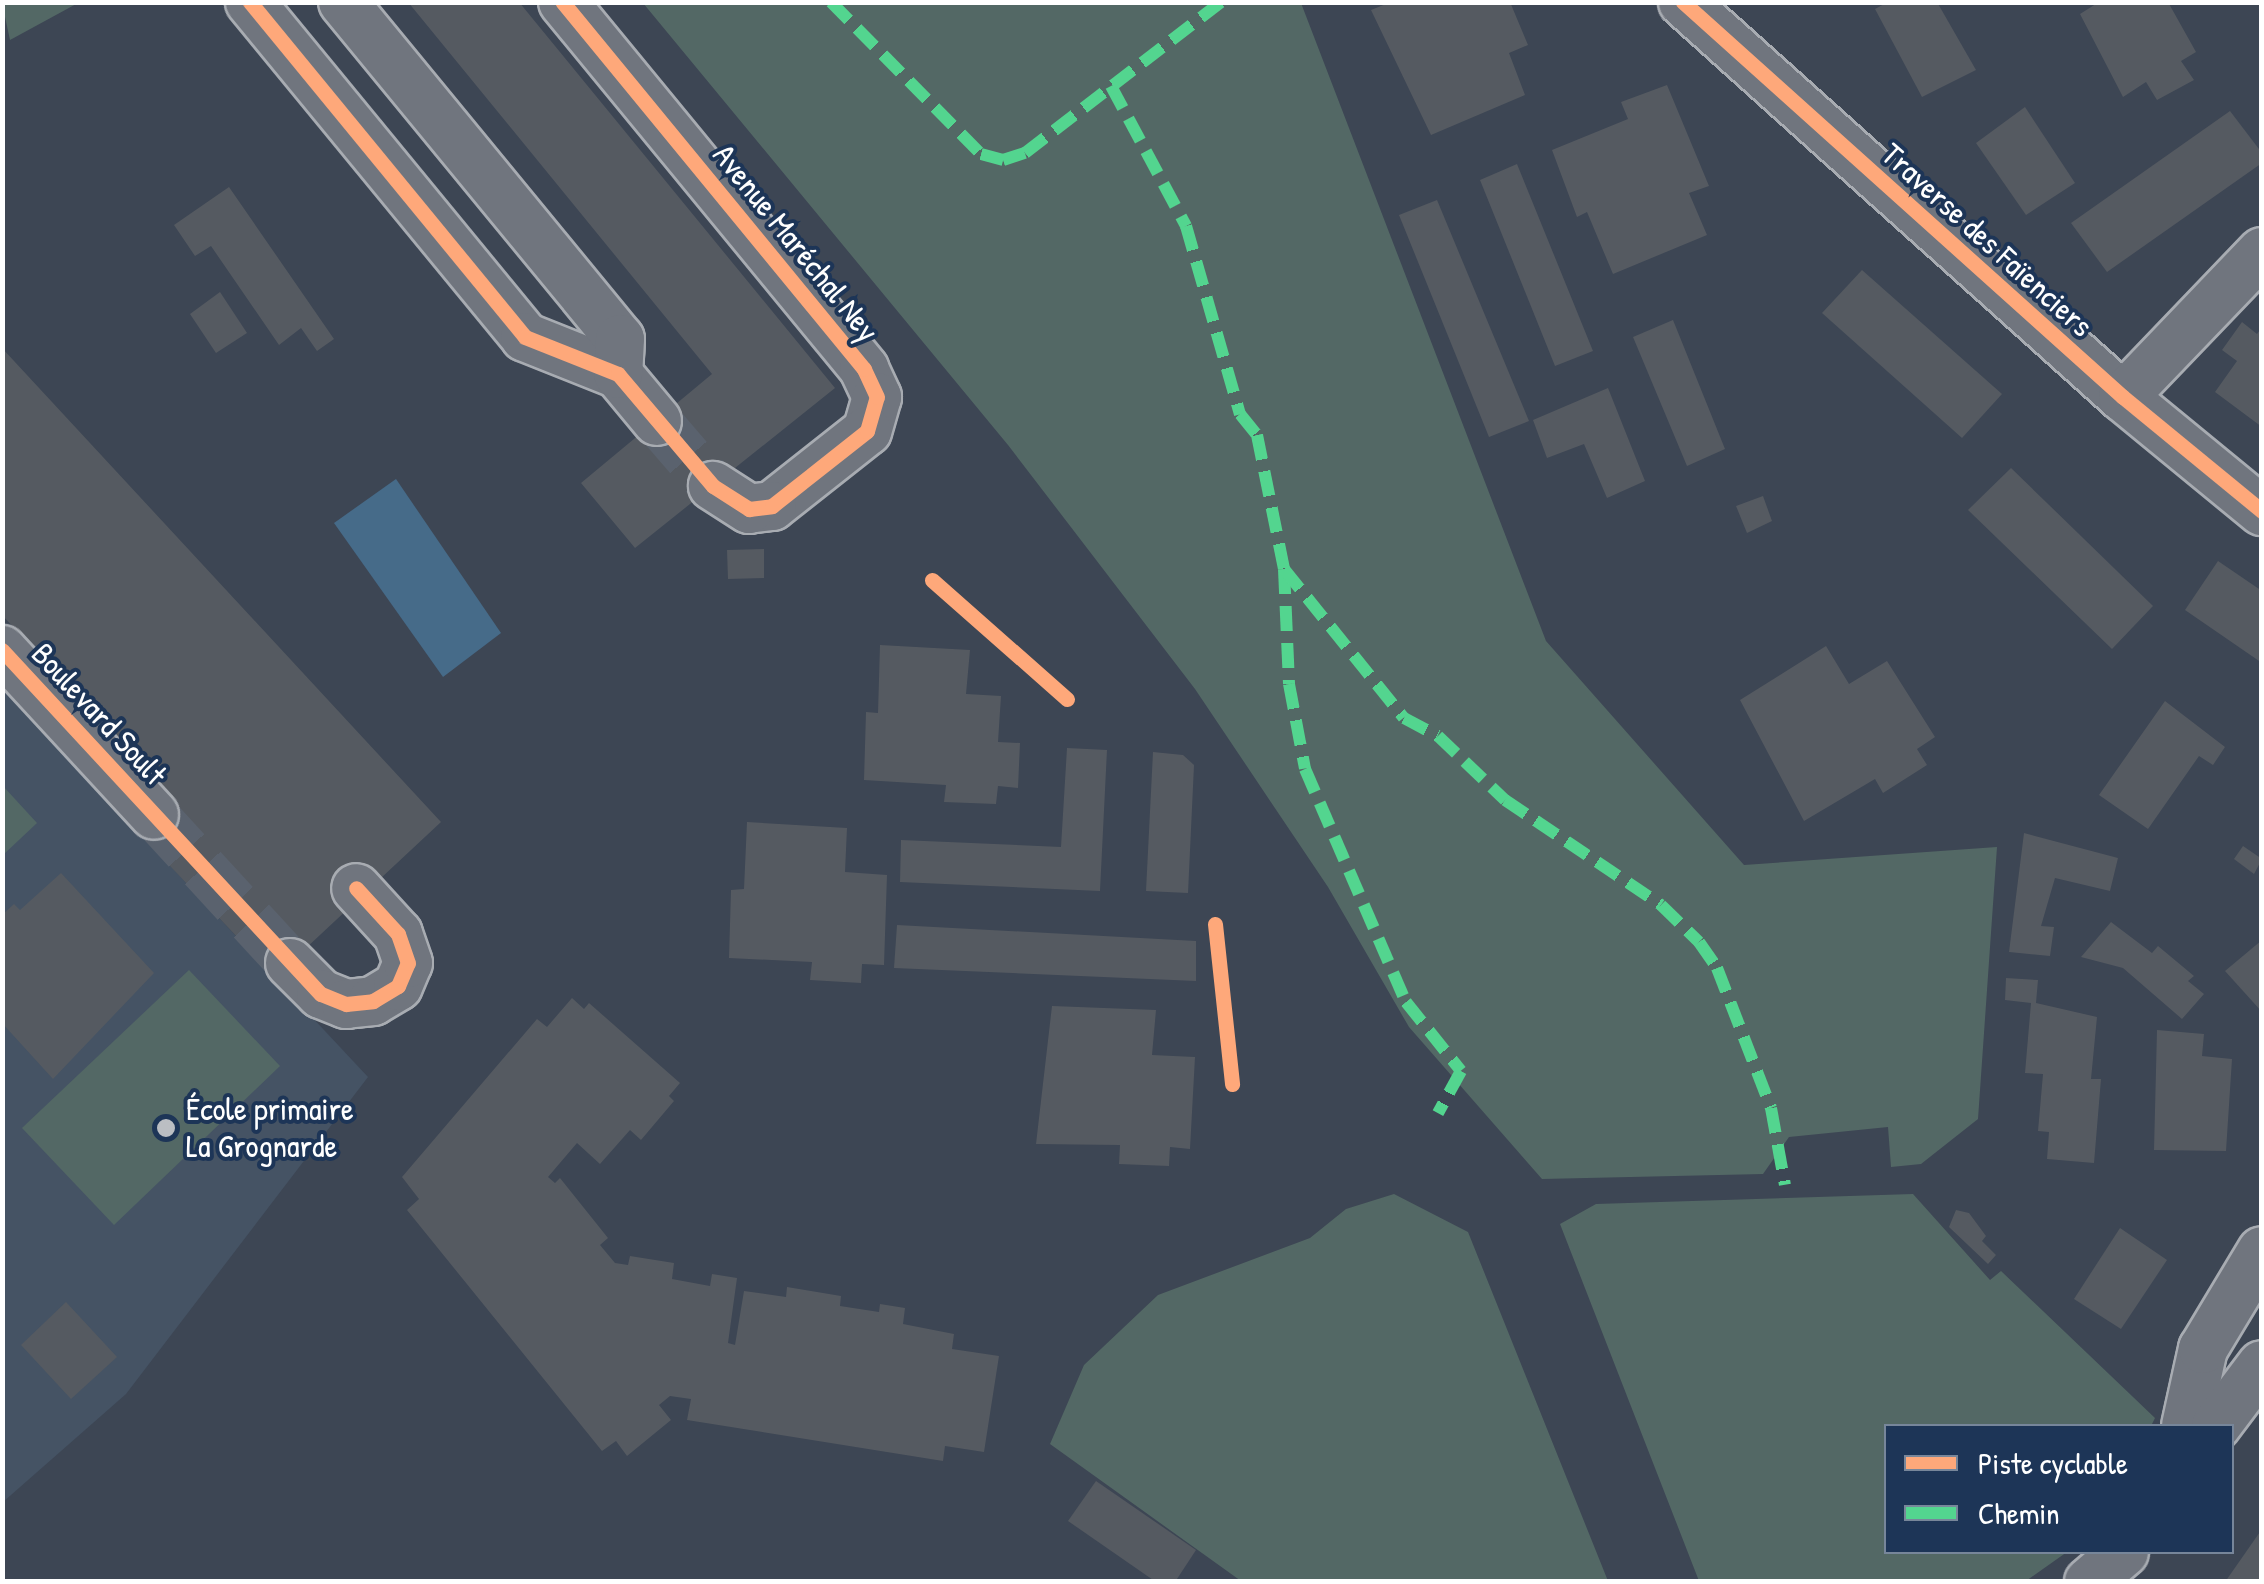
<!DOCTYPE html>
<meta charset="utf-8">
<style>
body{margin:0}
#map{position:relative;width:2264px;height:1584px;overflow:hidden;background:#3d4654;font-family:"Patrick Hand",sans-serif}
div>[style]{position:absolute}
.built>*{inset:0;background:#455364}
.green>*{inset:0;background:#536865}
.water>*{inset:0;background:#466b89}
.building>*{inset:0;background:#555a61}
.minor-tunnel>*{height:48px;margin-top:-24px;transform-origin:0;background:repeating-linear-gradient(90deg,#5a626e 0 48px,transparent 0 72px)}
.roads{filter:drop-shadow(2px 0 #a8acb2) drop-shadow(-2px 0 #a8acb2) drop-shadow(0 2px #a8acb2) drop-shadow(0 -2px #a8acb2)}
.minor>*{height:48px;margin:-24px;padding:0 24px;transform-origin:24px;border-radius:24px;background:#70757e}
.quiet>*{height:12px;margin-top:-6px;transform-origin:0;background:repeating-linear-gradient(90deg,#53d58f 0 25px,transparent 0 37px)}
.cycleway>*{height:15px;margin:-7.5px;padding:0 7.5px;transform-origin:7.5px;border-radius:7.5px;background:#fea87a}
.dots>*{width:28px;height:28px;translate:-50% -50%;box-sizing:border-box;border:5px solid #1d3557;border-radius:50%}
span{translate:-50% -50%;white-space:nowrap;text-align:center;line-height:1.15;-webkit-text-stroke:8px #1d3557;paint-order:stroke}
.street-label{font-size:32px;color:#fff}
.poi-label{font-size:32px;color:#fff}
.left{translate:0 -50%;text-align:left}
.frame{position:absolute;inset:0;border:5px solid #fff;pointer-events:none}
.legend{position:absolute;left:1884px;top:1424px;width:350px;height:130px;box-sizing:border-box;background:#1d3557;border:2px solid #77869a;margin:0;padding:12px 18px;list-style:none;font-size:30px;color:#fff}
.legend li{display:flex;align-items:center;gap:20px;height:50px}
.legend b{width:50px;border:2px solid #77869a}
</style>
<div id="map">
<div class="built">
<i style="clip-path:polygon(3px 687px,368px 1077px,126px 1394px,3px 1502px)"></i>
</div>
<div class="green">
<i style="clip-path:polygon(2px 3px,3px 2px,78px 3px,10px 40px)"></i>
<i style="clip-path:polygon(643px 3px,1301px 3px,1546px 641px,1744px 865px,1997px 847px,1978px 1119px,1921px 1164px,1891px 1167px,1888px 1127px,1789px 1137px,1763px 1174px,1542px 1179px,1409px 1027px,1328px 887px,1195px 689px,1008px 445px)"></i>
<i style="clip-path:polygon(3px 786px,37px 823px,3px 855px)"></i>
<i style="clip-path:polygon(189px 970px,280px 1066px,114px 1225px,22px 1128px)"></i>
<i style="clip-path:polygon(1394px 1194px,1468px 1232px,1608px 1581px,1241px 1581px,1050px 1444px,1084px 1365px,1158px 1295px,1310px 1238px,1346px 1209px)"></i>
<i style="clip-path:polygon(1913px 1194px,1990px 1280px,2001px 1271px,2155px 1418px,2151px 1426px,1886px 1426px,1886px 1552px,2067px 1552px,2026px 1581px,1699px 1581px,1560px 1224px,1596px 1204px)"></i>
</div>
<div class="water">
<i style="clip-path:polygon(396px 479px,501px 633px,443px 677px,334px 523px)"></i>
</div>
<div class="building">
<i style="clip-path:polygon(408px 2px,519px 2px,835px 388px,635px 548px,581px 483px,712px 374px)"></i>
<i style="clip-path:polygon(1391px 2px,1510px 2px,1528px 45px,1509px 53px,1525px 95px,1431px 135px,1371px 10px)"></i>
<i style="clip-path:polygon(1888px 2px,1937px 2px,1976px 70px,1922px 97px,1875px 9px)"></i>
<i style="clip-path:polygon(2099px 2px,2168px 2px,2196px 52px,2181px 61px,2194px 80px,2157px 100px,2146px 82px,2123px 97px,2080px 14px)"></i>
<i style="clip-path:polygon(1667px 85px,1709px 186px,1689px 193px,1707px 235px,1613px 274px,1587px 212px,1577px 217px,1552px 150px,1628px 119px,1621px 102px)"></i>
<i style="clip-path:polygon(2025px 107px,2075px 183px,2026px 215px,1976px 143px)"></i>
<i style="clip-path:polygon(2230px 111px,2262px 153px,2262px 163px,2107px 272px,2071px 223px)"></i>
<i style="clip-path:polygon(1517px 164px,1593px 351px,1555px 366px,1480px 180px)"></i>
<i style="clip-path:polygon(229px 187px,334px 339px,317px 351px,301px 328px,279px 345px,211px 246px,195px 256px,174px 225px)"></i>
<i style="clip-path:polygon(1437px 200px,1529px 421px,1489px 437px,1399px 215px)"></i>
<i style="clip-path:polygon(1862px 270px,2002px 394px,1962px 438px,1822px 313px)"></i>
<i style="clip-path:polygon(220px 292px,247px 333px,216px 353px,190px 314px)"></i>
<i style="clip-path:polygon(1673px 320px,1725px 449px,1687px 466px,1633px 337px)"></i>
<i style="clip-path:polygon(2242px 322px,2257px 334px,2262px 327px,2262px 427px,2215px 392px,2237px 361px,2222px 350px)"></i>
<i style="clip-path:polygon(2px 348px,441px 822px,275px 977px,137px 831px,173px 797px,2px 615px)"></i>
<i style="clip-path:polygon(1608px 388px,1645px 481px,1607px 498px,1584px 444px,1547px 458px,1533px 420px)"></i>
<i style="clip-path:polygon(2011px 468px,2153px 606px,2112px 649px,1968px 510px)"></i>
<i style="clip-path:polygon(1763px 496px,1772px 521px,1747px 533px,1736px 506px)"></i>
<i style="clip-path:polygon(764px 549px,764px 578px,728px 579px,727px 550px)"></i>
<i style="clip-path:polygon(2218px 561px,2262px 591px,2262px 663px,2185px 610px)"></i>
<i style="clip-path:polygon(880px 645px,970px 650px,966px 694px,1001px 696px,998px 742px,1020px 743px,1018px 788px,998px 786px,996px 804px,944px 802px,946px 785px,864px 780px,866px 712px,878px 713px)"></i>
<i style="clip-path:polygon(1826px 646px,1849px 684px,1887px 661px,1935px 737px,1917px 749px,1927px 765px,1883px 793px,1875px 779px,1804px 821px,1740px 700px)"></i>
<i style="clip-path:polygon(2165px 701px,2225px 747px,2213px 765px,2199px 756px,2148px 829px,2099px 795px)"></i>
<i style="clip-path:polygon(1067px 748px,1107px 750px,1100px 891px,900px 882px,901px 840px,1061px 847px)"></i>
<i style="clip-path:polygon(1153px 752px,1183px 755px,1194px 765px,1188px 893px,1146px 891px)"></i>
<i style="clip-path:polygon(747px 822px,847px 828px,845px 872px,887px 875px,884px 965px,862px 964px,861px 983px,810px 980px,812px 962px,729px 958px,731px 890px,744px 889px)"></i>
<i style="clip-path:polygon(2024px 833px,2118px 858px,2110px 891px,2055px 878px,2041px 926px,2054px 927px,2050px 956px,2009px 952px)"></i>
<i style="clip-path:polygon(2243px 846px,2262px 859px,2254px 874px,2234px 859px)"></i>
<i style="clip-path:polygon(61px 873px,154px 973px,53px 1079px,2px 1023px,2px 915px,14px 904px,20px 910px)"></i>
<i style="clip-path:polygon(2111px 922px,2152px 953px,2158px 946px,2194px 976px,2188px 981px,2204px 994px,2182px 1019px,2123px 968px,2081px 957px)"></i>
<i style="clip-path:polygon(897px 925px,1196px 941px,1196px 981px,894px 968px)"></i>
<i style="clip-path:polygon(2262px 940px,2262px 1012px,2225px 971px)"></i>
<i style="clip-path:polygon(2006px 978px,2038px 980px,2036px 1003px,2097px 1017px,2091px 1079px,2101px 1079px,2094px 1163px,2047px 1159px,2049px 1132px,2038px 1131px,2043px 1074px,2025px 1073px,2031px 1003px,2005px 1000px)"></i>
<i style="clip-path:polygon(572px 998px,584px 1009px,589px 1003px,680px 1083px,669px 1096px,674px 1101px,641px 1140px,630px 1130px,600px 1164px,577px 1143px,548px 1177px,555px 1183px,560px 1178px,608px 1238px,600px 1245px,615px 1263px,628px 1265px,630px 1256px,674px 1263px,672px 1279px,710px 1286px,712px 1274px,737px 1278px,728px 1343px,735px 1345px,744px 1291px,786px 1297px,787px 1287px,841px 1296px,840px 1306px,879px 1312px,880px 1304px,905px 1308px,903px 1324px,954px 1334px,952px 1349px,999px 1356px,984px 1452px,945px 1446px,943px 1461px,687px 1420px,691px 1399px,670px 1396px,659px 1405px,671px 1420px,627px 1456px,616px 1441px,602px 1451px,407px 1210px,419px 1199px,402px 1177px,537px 1019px,547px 1027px)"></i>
<i style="clip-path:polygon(1052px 1006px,1156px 1010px,1152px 1055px,1195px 1057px,1190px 1149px,1170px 1147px,1169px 1166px,1119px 1164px,1120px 1145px,1036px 1144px)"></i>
<i style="clip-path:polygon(2157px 1030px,2204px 1034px,2202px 1056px,2232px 1059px,2226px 1151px,2154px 1150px)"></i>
<i style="clip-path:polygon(1956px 1210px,1969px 1213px,1986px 1236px,1982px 1241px,1996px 1255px,1988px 1264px,1949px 1227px)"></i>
<i style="clip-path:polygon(2120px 1228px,2167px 1260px,2121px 1329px,2074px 1299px)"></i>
<i style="clip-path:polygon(66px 1302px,117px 1357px,71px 1399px,21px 1345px)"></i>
<i style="clip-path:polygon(1096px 1481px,1196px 1550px,1175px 1582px,1156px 1582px,1068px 1521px)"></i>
<i style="clip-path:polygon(2262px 1529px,2262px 1582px,2225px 1582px)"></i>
</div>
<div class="minor-tunnel">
<i style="left:657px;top:421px;width:86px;rotate:49.3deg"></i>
<i style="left:154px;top:815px;width:201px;rotate:47.4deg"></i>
</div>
<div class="roads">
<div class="minor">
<i style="left:250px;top:2px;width:433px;rotate:50.6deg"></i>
<i style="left:525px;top:337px;width:100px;rotate:21.7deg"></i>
<i style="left:618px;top:374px;width:61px;rotate:50.3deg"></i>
<i style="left:343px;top:2px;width:436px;rotate:50.6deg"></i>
<i style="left:620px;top:339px;width:35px;rotate:93deg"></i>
<i style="left:563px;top:2px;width:475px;rotate:50.6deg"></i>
<i style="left:864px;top:369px;width:31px;rotate:65deg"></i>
<i style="left:877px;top:397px;width:35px;rotate:106deg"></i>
<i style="left:867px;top:431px;width:121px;rotate:141.7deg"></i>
<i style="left:772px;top:506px;width:23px;rotate:173deg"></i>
<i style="left:749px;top:509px;width:43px;rotate:-147.4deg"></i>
<i style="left:1683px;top:2px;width:591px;rotate:41.92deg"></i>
<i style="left:2123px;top:397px;width:180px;rotate:39.4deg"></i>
<i style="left:2123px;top:397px;width:201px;rotate:-46.2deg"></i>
<i style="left:2px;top:650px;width:224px;rotate:47.3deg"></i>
<i style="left:290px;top:963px;width:44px;rotate:45deg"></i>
<i style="left:321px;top:994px;width:27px;rotate:22deg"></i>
<i style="left:346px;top:1004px;width:27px;rotate:-6deg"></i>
<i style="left:373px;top:1001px;width:29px;rotate:-31deg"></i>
<i style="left:398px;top:986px;width:25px;rotate:-67deg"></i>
<i style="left:408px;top:963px;width:31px;rotate:-109deg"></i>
<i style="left:398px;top:934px;width:62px;rotate:-132.4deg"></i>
<i style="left:2186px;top:1426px;width:79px;rotate:-77.6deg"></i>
<i style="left:2203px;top:1349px;width:114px;rotate:-59deg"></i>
<i style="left:2216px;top:1426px;width:76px;rotate:-53deg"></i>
<i style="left:2089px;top:1582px;width:46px;rotate:-40.6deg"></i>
</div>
</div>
<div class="quiet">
<i style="left:831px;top:2px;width:214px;rotate:45.4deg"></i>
<i style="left:981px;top:154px;width:23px;rotate:15deg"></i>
<i style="left:1003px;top:160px;width:23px;rotate:-18deg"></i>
<i style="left:1025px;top:153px;width:247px;rotate:-37.6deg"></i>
<i style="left:1111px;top:86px;width:159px;rotate:61.8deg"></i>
<i style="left:1186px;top:226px;width:196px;rotate:74deg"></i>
<i style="left:1240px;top:414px;width:27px;rotate:51deg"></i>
<i style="left:1257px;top:435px;width:137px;rotate:78.6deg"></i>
<i style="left:1284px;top:569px;width:115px;rotate:87.5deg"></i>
<i style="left:1289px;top:684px;width:86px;rotate:79.3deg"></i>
<i style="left:1305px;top:769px;width:254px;rotate:66.6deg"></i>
<i style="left:1406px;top:1002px;width:88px;rotate:51.4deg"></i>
<i style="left:1461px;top:1071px;width:48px;rotate:118.7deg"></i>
<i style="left:1284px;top:569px;width:191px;rotate:51.2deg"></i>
<i style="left:1404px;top:718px;width:38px;rotate:28deg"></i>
<i style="left:1438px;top:736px;width:93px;rotate:43.7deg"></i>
<i style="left:1505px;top:800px;width:188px;rotate:33.9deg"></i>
<i style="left:1661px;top:905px;width:53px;rotate:44.2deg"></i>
<i style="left:1699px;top:942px;width:32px;rotate:55deg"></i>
<i style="left:1717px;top:968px;width:150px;rotate:68.9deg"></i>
<i style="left:1771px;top:1108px;width:78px;rotate:79.7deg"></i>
</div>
<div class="cycleway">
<i style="left:250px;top:2px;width:433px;rotate:50.6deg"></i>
<i style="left:525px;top:337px;width:100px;rotate:21.7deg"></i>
<i style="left:618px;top:374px;width:147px;rotate:49.7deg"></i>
<i style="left:713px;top:486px;width:43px;rotate:32.6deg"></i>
<i style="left:749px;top:509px;width:23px;rotate:-7deg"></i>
<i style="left:772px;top:506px;width:121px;rotate:-38.3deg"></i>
<i style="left:867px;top:431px;width:35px;rotate:-74deg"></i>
<i style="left:877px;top:397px;width:31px;rotate:-115deg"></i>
<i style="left:864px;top:369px;width:475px;rotate:-129.4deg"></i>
<i style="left:1683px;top:2px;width:591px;rotate:41.92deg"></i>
<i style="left:2123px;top:397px;width:180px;rotate:39.4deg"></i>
<i style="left:932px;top:580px;width:180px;rotate:41.4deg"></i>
<i style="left:2px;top:650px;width:469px;rotate:47.2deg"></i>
<i style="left:321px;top:994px;width:27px;rotate:22deg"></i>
<i style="left:346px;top:1004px;width:27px;rotate:-6deg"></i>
<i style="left:373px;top:1001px;width:29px;rotate:-31deg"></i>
<i style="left:398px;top:986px;width:25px;rotate:-67deg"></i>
<i style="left:408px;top:963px;width:31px;rotate:-109deg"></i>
<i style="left:398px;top:934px;width:62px;rotate:-132.4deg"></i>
<i style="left:1215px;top:924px;width:161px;rotate:83.9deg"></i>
</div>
<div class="dots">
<i style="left:166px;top:1128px;background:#bbbec3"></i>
</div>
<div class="street-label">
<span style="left:1987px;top:240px;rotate:42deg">Traverse des Faïenciers</span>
<span style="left:796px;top:243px;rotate:51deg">Avenue Maréchal Ney</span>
<span style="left:99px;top:714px;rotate:47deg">Boulevard Soult</span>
</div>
<div class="poi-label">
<span class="left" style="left:186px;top:1128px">École primaire<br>La Grognarde</span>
</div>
<div class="frame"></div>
<ul class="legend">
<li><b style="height:12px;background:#fea87a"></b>Piste cyclable</li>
<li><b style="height:12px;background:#53d58f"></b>Chemin</li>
</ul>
</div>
